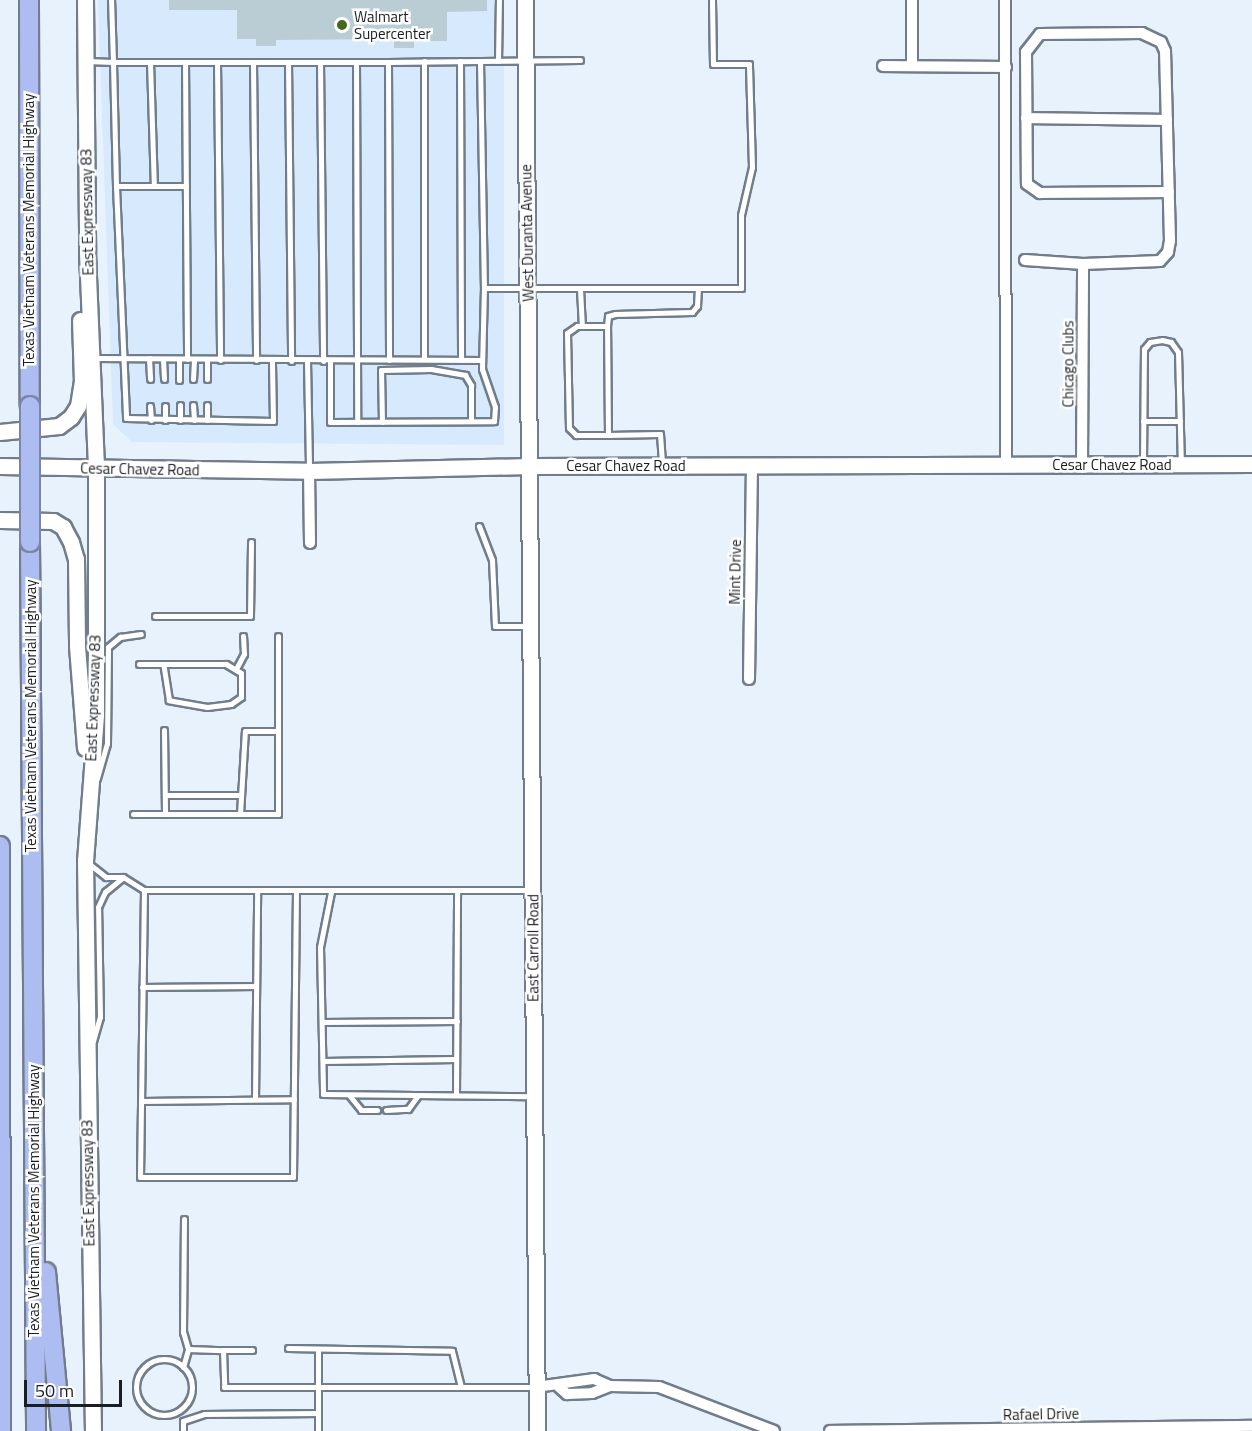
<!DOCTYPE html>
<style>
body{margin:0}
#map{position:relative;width:1252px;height:1431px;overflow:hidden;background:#e7f2fd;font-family:"Titillium Web",sans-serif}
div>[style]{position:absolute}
.built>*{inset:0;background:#d6e9fd}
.building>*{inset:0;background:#bacdd5}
.roads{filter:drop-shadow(2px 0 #717d8a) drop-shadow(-2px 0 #717d8a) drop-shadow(0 2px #717d8a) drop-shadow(0 -2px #717d8a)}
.lane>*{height:5px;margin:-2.5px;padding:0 2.5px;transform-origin:2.5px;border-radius:2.5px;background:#fff}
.lane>.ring{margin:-2.5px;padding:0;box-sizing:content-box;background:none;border:5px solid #fff;border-radius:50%}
.street>*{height:10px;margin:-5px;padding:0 5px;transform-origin:5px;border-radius:5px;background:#fff}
.secondary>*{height:15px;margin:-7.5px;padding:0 7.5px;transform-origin:7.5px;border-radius:7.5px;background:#fff}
.highway>*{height:18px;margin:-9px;padding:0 9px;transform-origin:9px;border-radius:9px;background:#aebdf1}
.bridges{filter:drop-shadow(2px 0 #7a85a9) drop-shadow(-2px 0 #7a85a9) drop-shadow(0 2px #7a85a9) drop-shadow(0 -2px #7a85a9)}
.highway-bridge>*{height:18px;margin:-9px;padding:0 9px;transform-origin:9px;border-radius:9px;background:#aebdf1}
.dots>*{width:16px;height:16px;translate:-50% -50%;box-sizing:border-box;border:3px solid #fff;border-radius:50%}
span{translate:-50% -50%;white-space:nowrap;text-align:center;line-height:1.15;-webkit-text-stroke:5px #fff;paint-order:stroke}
.poi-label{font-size:15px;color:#191e23}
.left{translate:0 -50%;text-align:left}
.street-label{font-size:15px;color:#191e23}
.scale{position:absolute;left:24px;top:1380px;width:98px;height:27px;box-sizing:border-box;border:3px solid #191e23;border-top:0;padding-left:8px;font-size:18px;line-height:21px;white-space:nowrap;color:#191e23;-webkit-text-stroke:4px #fff;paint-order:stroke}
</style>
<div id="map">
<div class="built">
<i style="clip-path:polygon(98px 0,504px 0,504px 445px,132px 442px,113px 424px)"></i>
</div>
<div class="building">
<i style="clip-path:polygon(169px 0,487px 0,487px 11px,447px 12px,447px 41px,414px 41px,414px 48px,394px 48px,394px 39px,276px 40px,276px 46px,256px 46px,256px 39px,237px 39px,237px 10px,169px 10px)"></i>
</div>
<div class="roads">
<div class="lane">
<i style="left:580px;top:60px;width:100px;rotate:179.4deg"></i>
<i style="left:480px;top:61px;width:227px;rotate:89deg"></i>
<i style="left:484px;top:288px;width:257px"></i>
<i style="left:741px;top:288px;width:73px;rotate:-90deg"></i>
<i style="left:741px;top:215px;width:49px;rotate:-77.1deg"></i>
<i style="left:752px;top:167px;width:103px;rotate:-91.7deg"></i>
<i style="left:749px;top:64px;width:36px;rotate:180deg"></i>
<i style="left:713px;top:64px;width:64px;rotate:-90.9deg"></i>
<i style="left:87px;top:61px;width:26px;rotate:2deg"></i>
<i style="left:113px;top:62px;width:62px;rotate:-91.8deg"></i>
<i style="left:460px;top:61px;width:299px;rotate:89.8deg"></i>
<i style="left:498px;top:61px;width:61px;rotate:-89.1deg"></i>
<i style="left:150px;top:62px;width:124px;rotate:88.2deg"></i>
<i style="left:154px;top:186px;width:38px;rotate:180deg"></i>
<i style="left:116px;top:186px;width:124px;rotate:-91.4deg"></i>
<i style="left:113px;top:62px;width:275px"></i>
<i style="left:388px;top:62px;width:92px;rotate:-0.6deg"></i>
<i style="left:185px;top:62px;width:297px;rotate:89.6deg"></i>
<i style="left:217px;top:62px;width:298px;rotate:89.4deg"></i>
<i style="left:253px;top:62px;width:298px;rotate:89.4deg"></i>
<i style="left:288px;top:62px;width:299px;rotate:89.4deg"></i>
<i style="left:320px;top:62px;width:299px;rotate:89.4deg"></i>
<i style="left:356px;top:62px;width:360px;rotate:89.8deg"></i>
<i style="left:388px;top:62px;width:298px;rotate:89.8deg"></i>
<i style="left:116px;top:186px;width:232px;rotate:87.5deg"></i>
<i style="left:126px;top:418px;width:147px;rotate:1.2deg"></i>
<i style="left:273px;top:421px;width:60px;rotate:-91deg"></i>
<i style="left:154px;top:186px;width:32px"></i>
<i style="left:580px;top:289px;width:37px;rotate:87deg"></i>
<i style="left:607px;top:326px;width:10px;rotate:-84deg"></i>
<i style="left:608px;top:316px;width:7px;rotate:-16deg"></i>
<i style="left:615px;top:314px;width:77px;rotate:-1.5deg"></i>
<i style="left:692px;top:312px;width:8px;rotate:-50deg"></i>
<i style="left:697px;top:306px;width:18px;rotate:-87deg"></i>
<i style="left:94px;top:358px;width:388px;rotate:0.3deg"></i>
<i style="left:149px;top:358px;width:21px;rotate:87deg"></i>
<i style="left:163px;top:359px;width:20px;rotate:87deg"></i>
<i style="left:179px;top:359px;width:21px;rotate:90deg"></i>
<i style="left:207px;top:359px;width:20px;rotate:90deg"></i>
<i style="left:424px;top:359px;width:298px;rotate:-90deg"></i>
<i style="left:307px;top:361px;width:108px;rotate:88.9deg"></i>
<i style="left:330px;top:362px;width:60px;rotate:90deg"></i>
<i style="left:330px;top:422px;width:164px;rotate:-0.3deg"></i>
<i style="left:494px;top:421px;width:14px;rotate:-86deg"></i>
<i style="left:495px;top:407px;width:40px;rotate:-108.9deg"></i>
<i style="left:482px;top:369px;width:81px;rotate:-88.6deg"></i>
<i style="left:193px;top:379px;width:20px;rotate:-87deg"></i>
<i style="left:180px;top:405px;width:15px;rotate:90deg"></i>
<i style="left:193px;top:405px;width:15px;rotate:86deg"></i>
<i style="left:207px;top:405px;width:15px;rotate:90deg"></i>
<i style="left:150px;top:406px;width:14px;rotate:86deg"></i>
<i style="left:165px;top:406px;width:14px;rotate:90deg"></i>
<i style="left:1143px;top:421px;width:37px"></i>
<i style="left:382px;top:422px;width:52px;rotate:-91.1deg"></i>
<i style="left:381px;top:370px;width:50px;rotate:-1.1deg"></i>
<i style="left:431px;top:369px;width:35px;rotate:10deg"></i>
<i style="left:465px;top:375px;width:12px;rotate:59deg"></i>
<i style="left:471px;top:385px;width:36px;rotate:90deg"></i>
<i style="left:608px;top:435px;width:109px;rotate:-90.5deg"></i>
<i style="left:607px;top:326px;width:30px;rotate:180deg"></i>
<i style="left:577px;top:326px;width:12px;rotate:145deg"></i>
<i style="left:567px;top:333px;width:95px;rotate:88.8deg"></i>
<i style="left:569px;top:428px;width:10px;rotate:45deg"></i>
<i style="left:576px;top:435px;width:32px"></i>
<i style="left:608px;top:435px;width:52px;rotate:-1.1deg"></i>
<i style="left:660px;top:434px;width:31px;rotate:86deg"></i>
<i style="left:1143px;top:462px;width:113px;rotate:-89.5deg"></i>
<i style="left:1144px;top:349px;width:9px;rotate:-49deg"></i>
<i style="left:1150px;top:342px;width:12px;rotate:-9deg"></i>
<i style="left:1162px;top:340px;width:9px;rotate:13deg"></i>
<i style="left:1171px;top:342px;width:12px;rotate:55deg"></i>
<i style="left:1178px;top:352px;width:111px;rotate:88.5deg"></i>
<i style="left:479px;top:526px;width:36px;rotate:69deg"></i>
<i style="left:492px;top:560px;width:66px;rotate:87.4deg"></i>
<i style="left:495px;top:626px;width:34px"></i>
<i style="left:155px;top:616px;width:95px"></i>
<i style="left:250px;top:616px;width:74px;rotate:-89.2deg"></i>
<i style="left:139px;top:664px;width:87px"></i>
<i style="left:226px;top:664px;width:17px;rotate:31deg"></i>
<i style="left:241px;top:673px;width:24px;rotate:90deg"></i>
<i style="left:241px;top:697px;width:12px;rotate:145deg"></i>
<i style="left:231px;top:704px;width:24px;rotate:173deg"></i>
<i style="left:207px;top:707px;width:39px;rotate:-170deg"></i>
<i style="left:169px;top:700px;width:36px;rotate:-99deg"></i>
<i style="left:237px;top:667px;width:15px;rotate:-62deg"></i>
<i style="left:244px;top:654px;width:18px;rotate:-93deg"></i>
<i style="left:164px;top:730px;width:84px;rotate:89.3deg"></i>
<i style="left:97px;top:778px;width:35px;rotate:-74deg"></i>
<i style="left:107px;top:744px;width:97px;rotate:-89.4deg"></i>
<i style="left:108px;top:647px;width:16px;rotate:-40deg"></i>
<i style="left:120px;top:637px;width:21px;rotate:-8deg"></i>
<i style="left:165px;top:795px;width:75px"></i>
<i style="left:133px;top:814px;width:145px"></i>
<i style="left:278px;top:814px;width:178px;rotate:-90deg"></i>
<i style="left:240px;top:814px;width:83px;rotate:-86.6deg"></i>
<i style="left:245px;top:731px;width:33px"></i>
<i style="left:88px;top:863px;width:23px;rotate:38deg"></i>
<i style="left:106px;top:877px;width:17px"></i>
<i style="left:123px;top:877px;width:25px;rotate:32deg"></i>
<i style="left:144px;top:890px;width:388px"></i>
<i style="left:144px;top:890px;width:287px;rotate:90.8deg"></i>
<i style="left:140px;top:1177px;width:153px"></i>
<i style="left:293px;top:1177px;width:286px;rotate:-89.4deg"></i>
<i style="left:331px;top:892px;width:56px;rotate:101.3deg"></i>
<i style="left:320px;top:947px;width:147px;rotate:88.8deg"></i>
<i style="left:323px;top:1094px;width:208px;rotate:0.6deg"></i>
<i style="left:142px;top:987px;width:113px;rotate:-0.5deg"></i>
<i style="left:322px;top:1022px;width:135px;rotate:-0.4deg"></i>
<i style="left:93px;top:1041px;width:25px;rotate:-74deg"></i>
<i style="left:100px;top:1017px;width:110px;rotate:-91deg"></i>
<i style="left:98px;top:907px;width:17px;rotate:-65deg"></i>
<i style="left:105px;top:892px;width:22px;rotate:-39deg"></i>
<i style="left:323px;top:1061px;width:133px;rotate:-0.9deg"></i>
<i style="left:349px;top:1095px;width:19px;rotate:51deg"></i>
<i style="left:361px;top:1110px;width:16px"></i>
<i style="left:456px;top:1095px;width:204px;rotate:-89.7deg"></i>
<i style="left:255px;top:1099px;width:208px;rotate:-89.4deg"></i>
<i style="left:141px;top:1101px;width:153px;rotate:-0.7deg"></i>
<i style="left:386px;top:1110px;width:22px;rotate:-3deg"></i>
<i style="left:408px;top:1109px;width:17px;rotate:-54deg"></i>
<i style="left:288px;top:1348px;width:164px;rotate:1deg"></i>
<i style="left:452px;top:1351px;width:37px;rotate:76deg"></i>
<i style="left:188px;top:1349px;width:35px;rotate:2deg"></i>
<i style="left:318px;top:1349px;width:82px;rotate:90deg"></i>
<i style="left:252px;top:1350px;width:29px;rotate:180deg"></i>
<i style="left:223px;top:1350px;width:37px;rotate:88deg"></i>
<i style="left:224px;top:1387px;width:311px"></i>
<i class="ring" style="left:136px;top:1359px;width:51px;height:51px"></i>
<i style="left:183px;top:1367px;width:19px;rotate:-74deg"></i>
<i style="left:188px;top:1349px;width:18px;rotate:-106deg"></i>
<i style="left:183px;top:1332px;width:113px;rotate:-89.5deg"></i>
<i style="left:183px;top:1431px;width:10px;rotate:-90deg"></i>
<i style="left:183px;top:1421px;width:22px;rotate:-18deg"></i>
<i style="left:204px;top:1414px;width:114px;rotate:-0.5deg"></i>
</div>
<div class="street">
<i style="left:912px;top:0;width:66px;rotate:90deg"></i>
<i style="left:1005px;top:0;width:465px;rotate:89.9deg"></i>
<i style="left:883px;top:66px;width:123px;rotate:0.5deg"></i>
<i style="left:1026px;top:118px;width:141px;rotate:0.8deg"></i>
<i style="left:1025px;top:260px;width:58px;rotate:3.9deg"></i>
<i style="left:1083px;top:264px;width:77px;rotate:-2.2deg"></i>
<i style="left:1160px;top:261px;width:12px;rotate:-48deg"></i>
<i style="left:1168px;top:252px;width:11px;rotate:-80deg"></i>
<i style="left:1170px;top:241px;width:190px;rotate:-91.5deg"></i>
<i style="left:1165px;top:51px;width:10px;rotate:-114deg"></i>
<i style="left:1161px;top:42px;width:21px;rotate:-155deg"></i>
<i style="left:1142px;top:33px;width:102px;rotate:179.4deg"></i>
<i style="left:1040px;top:34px;width:23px;rotate:128deg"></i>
<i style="left:1026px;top:52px;width:132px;rotate:89.6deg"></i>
<i style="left:1027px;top:184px;width:16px;rotate:35deg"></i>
<i style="left:1040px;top:193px;width:129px;rotate:-0.4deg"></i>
<i style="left:1082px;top:465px;width:201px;rotate:-89.7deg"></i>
<i style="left:309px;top:471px;width:72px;rotate:89.2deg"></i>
<i style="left:749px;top:679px;width:213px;rotate:-89.2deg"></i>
<i style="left:536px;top:1387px;width:59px;rotate:-7.9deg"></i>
<i style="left:594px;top:1379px;width:17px;rotate:24deg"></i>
<i style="left:610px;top:1386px;width:49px;rotate:1.2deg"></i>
<i style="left:659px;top:1387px;width:123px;rotate:20.9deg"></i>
<i style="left:559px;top:1387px;width:11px;rotate:41deg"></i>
<i style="left:567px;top:1394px;width:25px;rotate:-2deg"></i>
<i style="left:592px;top:1393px;width:19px;rotate:-21deg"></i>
<i style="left:830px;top:1431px;width:422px;rotate:-0.7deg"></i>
</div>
<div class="secondary">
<i style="left:85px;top:0;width:252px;rotate:89.5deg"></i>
<i style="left:87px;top:252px;width:217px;rotate:87.6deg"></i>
<i style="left:96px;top:469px;width:246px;rotate:90deg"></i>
<i style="left:96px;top:715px;width:145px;rotate:94.3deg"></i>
<i style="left:85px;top:860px;width:571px;rotate:89.2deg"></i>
<i style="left:525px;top:0;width:1431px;rotate:89.52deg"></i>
<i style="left:0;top:432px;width:59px;rotate:-5.8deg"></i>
<i style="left:59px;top:426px;width:15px;rotate:-37deg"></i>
<i style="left:71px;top:417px;width:13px;rotate:-58deg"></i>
<i style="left:78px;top:406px;width:24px;rotate:-81deg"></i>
<i style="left:82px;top:382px;width:62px;rotate:-91.8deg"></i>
<i style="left:0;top:466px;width:309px;rotate:0.9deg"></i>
<i style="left:309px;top:471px;width:220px;rotate:-1.3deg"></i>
<i style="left:529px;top:466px;width:723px;rotate:-0.16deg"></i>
<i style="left:0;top:520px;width:53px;rotate:1.1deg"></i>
<i style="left:53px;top:521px;width:12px;rotate:31deg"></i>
<i style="left:63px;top:527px;width:17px;rotate:62deg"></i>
<i style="left:71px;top:542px;width:18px;rotate:74deg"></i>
<i style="left:76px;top:559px;width:87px;rotate:89.3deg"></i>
<i style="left:77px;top:646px;width:102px;rotate:85.5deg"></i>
</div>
<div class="highway">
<i style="left:29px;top:0;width:406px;rotate:89.9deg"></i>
<i style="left:30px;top:542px;width:889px;rotate:89.61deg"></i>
<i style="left:0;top:846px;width:585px;rotate:89.9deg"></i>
<i style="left:46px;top:1272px;width:160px;rotate:84.6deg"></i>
</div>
</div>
<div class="bridges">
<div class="highway-bridge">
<i style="left:30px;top:406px;width:136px;rotate:90deg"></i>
</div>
</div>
<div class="dots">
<i style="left:342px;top:25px;background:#46661b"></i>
</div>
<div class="poi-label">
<span class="left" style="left:354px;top:25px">Walmart<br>Supercenter</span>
</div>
<div class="street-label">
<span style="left:87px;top:212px;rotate:-91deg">East Expressway 83</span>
<span style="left:29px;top:230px;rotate:-90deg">Texas Vietnam Veterans Memorial Highway</span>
<span style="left:527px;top:233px;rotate:-91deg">West Duranta Avenue</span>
<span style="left:1068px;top:364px;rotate:-90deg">Chicago Clubs</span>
<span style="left:1112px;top:465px">Cesar Chavez Road</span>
<span style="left:626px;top:466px">Cesar Chavez Road</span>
<span style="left:140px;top:469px;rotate:1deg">Cesar Chavez Road</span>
<span style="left:735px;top:572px;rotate:-89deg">Mint Drive</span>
<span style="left:93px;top:698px;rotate:-88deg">East Expressway 83</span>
<span style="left:31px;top:716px;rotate:-90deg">Texas Vietnam Veterans Memorial Highway</span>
<span style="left:533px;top:948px;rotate:-90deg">East Carroll Road</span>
<span style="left:88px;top:1183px;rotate:-91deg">East Expressway 83</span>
<span style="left:34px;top:1201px;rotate:-90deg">Texas Vietnam Veterans Memorial Highway</span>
<span style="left:1041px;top:1414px;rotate:-1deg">Rafael Drive</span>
</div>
<div class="scale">50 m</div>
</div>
